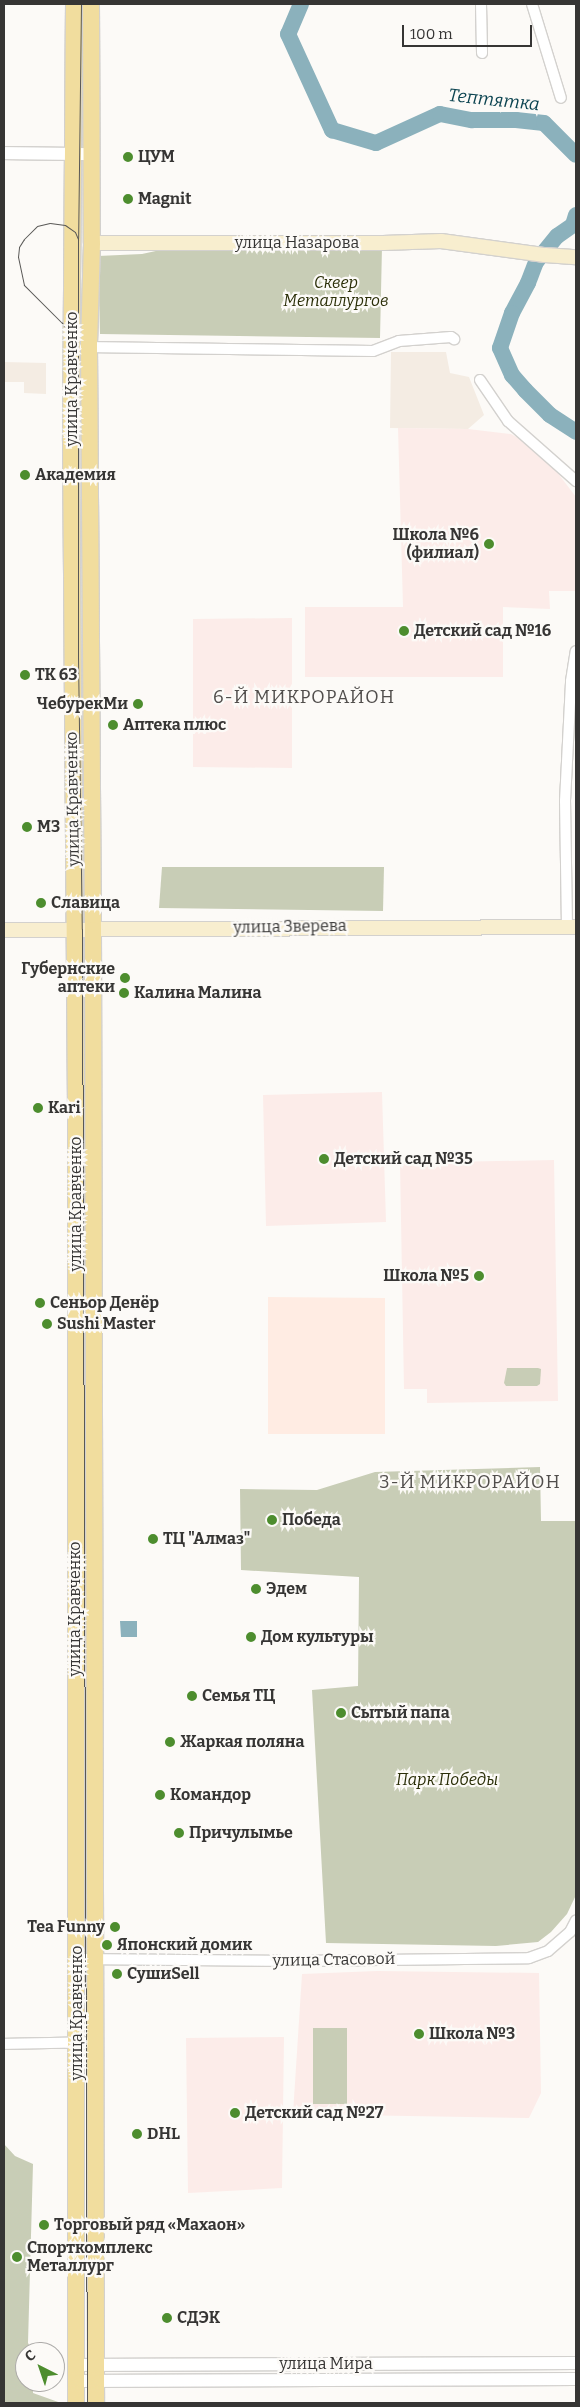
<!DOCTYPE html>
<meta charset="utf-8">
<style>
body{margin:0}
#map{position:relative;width:580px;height:2407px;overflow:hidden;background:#fcfaf7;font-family:Bitter,serif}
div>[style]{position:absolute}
.built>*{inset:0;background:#f4ece3}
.education>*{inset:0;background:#fcece9}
.medical>*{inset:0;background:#ffece3}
.green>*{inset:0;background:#c8cdb6}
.water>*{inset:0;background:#8bb1bc}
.river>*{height:16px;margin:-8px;padding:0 8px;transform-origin:8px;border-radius:8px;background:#8bb1bc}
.roads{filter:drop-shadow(1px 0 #d3d1ce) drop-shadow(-1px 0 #d3d1ce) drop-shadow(0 1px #d3d1ce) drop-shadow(0 -1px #d3d1ce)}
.minor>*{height:10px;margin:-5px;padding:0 5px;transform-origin:5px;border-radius:5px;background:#fff}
.tertiary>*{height:12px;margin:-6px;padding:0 6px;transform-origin:6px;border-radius:6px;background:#fff}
.secondary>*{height:14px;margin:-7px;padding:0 7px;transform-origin:7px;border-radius:7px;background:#f8eecf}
.primary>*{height:16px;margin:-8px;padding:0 8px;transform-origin:8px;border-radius:8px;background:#f1dd9e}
.tram>*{height:1px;margin:-0.5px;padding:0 0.5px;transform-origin:0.5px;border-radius:0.5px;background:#595856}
.dots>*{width:14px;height:14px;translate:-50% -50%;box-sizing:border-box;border:2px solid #fcfaf7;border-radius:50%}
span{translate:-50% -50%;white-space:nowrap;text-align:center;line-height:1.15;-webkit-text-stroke:4.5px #fcfaf7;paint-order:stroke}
.poi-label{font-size:16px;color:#363534;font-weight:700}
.left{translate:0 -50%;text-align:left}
.right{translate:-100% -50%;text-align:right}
.street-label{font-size:16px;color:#363534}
.park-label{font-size:16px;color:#2a2e07;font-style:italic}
.water-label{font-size:18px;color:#0c4451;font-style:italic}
.neighbourhood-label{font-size:18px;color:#514e4c;letter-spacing:1px}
.frame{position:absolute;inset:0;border:5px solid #363534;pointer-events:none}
.north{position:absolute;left:15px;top:2342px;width:50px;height:50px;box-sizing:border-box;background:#fcfaf7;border:1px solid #adaba9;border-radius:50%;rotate:319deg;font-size:14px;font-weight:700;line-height:20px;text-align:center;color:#363534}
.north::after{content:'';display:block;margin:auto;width:18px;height:22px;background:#4d8d2e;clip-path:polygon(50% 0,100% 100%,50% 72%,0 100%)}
.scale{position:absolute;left:402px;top:25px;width:130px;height:22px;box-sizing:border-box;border:2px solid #363534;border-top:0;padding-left:6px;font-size:15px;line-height:18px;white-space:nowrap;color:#363534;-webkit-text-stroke:4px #fcfaf7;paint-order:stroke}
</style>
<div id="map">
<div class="built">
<i style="clip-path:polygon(391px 352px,446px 352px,450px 373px,469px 377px,484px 415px,468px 429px,390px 428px)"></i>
<i style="clip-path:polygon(4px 362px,46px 363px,46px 394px,24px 393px,24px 382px,4px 382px)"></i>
</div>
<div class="education">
<i style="clip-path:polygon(398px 428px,468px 429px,511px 434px,541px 451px,576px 497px,576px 591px,549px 591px,550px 609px,503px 607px,503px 677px,305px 677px,305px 607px,403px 607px)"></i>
<i style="clip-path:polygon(292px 618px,292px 768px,193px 767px,193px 619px)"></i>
<i style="clip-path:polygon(382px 1092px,386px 1222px,266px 1226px,263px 1095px)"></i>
<i style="clip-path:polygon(554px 1160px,558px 1401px,427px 1403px,427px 1389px,404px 1389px,400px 1163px)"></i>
<i style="clip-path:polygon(377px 1971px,539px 1973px,541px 2093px,529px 2118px,293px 2114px,302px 1974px)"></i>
<i style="clip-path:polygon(284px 2037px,282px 2188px,188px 2193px,186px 2038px)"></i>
</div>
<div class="medical">
<i style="clip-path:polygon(268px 1297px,385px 1298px,385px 1434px,268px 1434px)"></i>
</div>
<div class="green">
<i style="clip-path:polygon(382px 247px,380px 338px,100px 334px,98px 256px,142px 254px,165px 249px)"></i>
<i style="clip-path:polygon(162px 867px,384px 867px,383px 911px,159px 908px)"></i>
<i style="clip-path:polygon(507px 1368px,538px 1368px,541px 1369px,540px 1384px,537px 1386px,506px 1386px,504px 1383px)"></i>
<i style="clip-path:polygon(540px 1467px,541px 1521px,576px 1521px,576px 1895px,567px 1914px,551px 1932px,538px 1942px,496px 1946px,326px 1943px,312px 1690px,358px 1686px,359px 1577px,241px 1570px,240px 1489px,317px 1490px,375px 1472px)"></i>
<i style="clip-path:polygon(313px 2028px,347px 2028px,347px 2104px,313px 2104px)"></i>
<i style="clip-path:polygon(4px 2144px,15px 2156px,33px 2164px,28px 2343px,33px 2352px,25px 2352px,25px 2382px,33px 2382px,33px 2393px,61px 2403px,4px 2403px)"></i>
</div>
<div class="water">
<i style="clip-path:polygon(120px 1621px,137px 1621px,137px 1637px,121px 1637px)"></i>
</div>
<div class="river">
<i style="left:301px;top:4px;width:33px;rotate:113deg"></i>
<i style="left:288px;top:34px;width:106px;rotate:65.4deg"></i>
<i style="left:332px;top:130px;width:46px;rotate:16.5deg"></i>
<i style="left:376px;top:143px;width:70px;rotate:-24.4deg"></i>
<i style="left:440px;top:114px;width:33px;rotate:11deg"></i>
<i style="left:472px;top:120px;width:44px"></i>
<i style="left:516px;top:120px;width:28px;rotate:6deg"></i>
<i style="left:544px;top:123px;width:45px;rotate:45deg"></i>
<i style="left:576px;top:215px;width:10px;rotate:107deg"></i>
<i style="left:573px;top:225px;width:19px;rotate:145deg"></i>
<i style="left:557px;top:236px;width:33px;rotate:129deg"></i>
<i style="left:536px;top:262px;width:22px;rotate:111deg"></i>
<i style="left:528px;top:283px;width:34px;rotate:118deg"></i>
<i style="left:512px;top:313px;width:37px;rotate:109deg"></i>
<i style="left:500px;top:348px;width:30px;rotate:66deg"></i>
<i style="left:512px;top:375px;width:20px;rotate:49deg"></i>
<i style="left:525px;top:390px;width:35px;rotate:45deg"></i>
<i style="left:550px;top:415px;width:31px;rotate:33deg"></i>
</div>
<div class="roads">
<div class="minor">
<i style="left:481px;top:4px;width:49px;rotate:88.8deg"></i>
<i style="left:532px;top:4px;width:98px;rotate:72.9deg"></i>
<i style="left:85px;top:347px;width:288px;rotate:0.8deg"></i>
<i style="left:373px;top:351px;width:28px;rotate:-21deg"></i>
<i style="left:399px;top:341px;width:52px;rotate:-4.4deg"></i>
<i style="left:451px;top:337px;width:4px;rotate:34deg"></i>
<i style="left:480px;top:380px;width:50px;rotate:55.7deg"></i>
<i style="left:508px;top:421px;width:91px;rotate:41.4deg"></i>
<i style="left:567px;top:927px;width:126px;rotate:-90.9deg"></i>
<i style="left:565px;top:801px;width:120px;rotate:-87.1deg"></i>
<i style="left:571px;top:681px;width:30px;rotate:-81deg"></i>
<i style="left:77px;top:1959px;width:217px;rotate:0.5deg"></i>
<i style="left:294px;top:1961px;width:235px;rotate:-0.7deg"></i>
<i style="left:529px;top:1958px;width:20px;rotate:-20deg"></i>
<i style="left:548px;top:1951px;width:29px;rotate:-41deg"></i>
<i style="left:570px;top:1932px;width:13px;rotate:-63deg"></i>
<i style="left:4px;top:2044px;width:92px;rotate:-1.2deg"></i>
</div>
<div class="tertiary">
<i style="left:4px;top:153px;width:88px;rotate:0.7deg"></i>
<i style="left:75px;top:2365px;width:501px;rotate:-0.23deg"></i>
<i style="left:76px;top:2381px;width:500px;rotate:-0.23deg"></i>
</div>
<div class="secondary">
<i style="left:92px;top:243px;width:291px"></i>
<i style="left:383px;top:243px;width:58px;rotate:-2deg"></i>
<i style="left:441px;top:241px;width:105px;rotate:7.7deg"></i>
<i style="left:545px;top:255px;width:31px;rotate:4deg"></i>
<i style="left:4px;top:930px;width:572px;rotate:-0.3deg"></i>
</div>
<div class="primary">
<i style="left:74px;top:4px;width:437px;rotate:90.4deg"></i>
<i style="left:71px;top:441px;width:672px;rotate:89.57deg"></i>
<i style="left:76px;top:1113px;width:1290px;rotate:90deg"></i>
<i style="left:91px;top:4px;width:239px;rotate:89.8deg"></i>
<i style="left:92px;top:243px;width:104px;rotate:91.7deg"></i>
<i style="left:89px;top:347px;width:583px;rotate:89.61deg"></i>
<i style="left:93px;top:930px;width:1473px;rotate:89.88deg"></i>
</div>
</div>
<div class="tram">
<i style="left:81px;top:4px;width:234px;rotate:90.7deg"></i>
<i style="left:78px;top:238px;width:419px;rotate:90deg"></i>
<i style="left:78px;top:657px;width:272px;rotate:89.2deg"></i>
<i style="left:82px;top:929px;width:1474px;rotate:89.81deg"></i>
<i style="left:77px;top:345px;width:27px;rotate:-124deg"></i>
<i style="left:62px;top:323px;width:54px;rotate:-135deg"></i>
<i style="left:24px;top:285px;width:29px;rotate:-102deg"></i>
<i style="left:18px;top:257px;width:10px;rotate:-84deg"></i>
<i style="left:19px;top:247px;width:9px;rotate:-58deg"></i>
<i style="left:24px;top:239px;width:18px;rotate:-45deg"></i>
<i style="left:37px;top:226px;width:13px;rotate:-13deg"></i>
<i style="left:50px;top:223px;width:15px;rotate:8deg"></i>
<i style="left:65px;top:225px;width:12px;rotate:35deg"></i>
<i style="left:75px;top:232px;width:8px;rotate:67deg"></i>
</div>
<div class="dots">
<i style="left:128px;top:157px;background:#4d8d2e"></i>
<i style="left:128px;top:199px;background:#4d8d2e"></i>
<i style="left:25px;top:475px;background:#4d8d2e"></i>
<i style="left:489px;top:544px;background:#4d8d2e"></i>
<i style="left:404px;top:631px;background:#4d8d2e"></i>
<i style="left:25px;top:675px;background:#4d8d2e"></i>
<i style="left:138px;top:704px;background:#4d8d2e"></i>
<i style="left:113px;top:725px;background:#4d8d2e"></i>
<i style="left:27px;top:827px;background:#4d8d2e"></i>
<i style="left:41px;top:903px;background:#4d8d2e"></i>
<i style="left:125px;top:978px;background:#4d8d2e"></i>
<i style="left:124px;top:993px;background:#4d8d2e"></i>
<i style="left:38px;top:1108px;background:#4d8d2e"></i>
<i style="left:324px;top:1159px;background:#4d8d2e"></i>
<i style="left:479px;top:1276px;background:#4d8d2e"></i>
<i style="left:40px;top:1303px;background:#4d8d2e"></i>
<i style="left:47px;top:1324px;background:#4d8d2e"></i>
<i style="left:272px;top:1520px;background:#4d8d2e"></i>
<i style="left:153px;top:1539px;background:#4d8d2e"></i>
<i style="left:256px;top:1589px;background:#4d8d2e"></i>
<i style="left:251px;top:1637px;background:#4d8d2e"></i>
<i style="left:192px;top:1696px;background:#4d8d2e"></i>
<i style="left:341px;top:1713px;background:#4d8d2e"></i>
<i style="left:170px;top:1742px;background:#4d8d2e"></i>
<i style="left:160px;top:1795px;background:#4d8d2e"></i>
<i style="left:179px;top:1833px;background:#4d8d2e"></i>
<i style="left:115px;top:1927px;background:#4d8d2e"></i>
<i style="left:107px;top:1945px;background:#4d8d2e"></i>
<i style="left:117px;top:1974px;background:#4d8d2e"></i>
<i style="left:419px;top:2034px;background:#4d8d2e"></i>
<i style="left:235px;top:2113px;background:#4d8d2e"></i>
<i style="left:137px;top:2134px;background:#4d8d2e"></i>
<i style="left:44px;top:2225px;background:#4d8d2e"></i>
<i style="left:17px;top:2257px;background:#4d8d2e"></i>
<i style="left:167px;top:2318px;background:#4d8d2e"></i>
</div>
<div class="poi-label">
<span class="left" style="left:138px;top:157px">ЦУМ</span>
<span class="left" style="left:138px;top:199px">Magnit</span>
<span class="left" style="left:35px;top:475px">Академия</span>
<span class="right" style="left:479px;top:544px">Школа №6<br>(филиал)</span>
<span class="left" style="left:414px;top:631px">Детский сад №16</span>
<span class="left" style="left:35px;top:675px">ТК 63</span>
<span class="right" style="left:128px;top:704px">ЧебурекМи</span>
<span class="left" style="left:123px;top:725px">Аптека плюс</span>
<span class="left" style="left:37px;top:827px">М3</span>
<span class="left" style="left:51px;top:903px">Славица</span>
<span class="right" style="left:115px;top:978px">Губернские<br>аптеки</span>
<span class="left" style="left:134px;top:993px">Калина Малина</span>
<span class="left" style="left:48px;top:1108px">Kari</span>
<span class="left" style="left:334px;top:1159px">Детский сад №35</span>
<span class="right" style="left:469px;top:1276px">Школа №5</span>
<span class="left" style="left:50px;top:1303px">Сеньор Денёр</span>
<span class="left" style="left:57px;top:1324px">Sushi Master</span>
<span class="left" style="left:282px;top:1520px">Победа</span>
<span class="left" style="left:163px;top:1539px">ТЦ "Алмаз"</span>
<span class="left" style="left:266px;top:1589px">Эдем</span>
<span class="left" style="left:261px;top:1637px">Дом культуры</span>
<span class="left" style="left:202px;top:1696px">Семья ТЦ</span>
<span class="left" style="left:351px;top:1713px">Сытый папа</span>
<span class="left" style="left:180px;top:1742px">Жаркая поляна</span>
<span class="left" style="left:170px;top:1795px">Командор</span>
<span class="left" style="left:189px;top:1833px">Причулымье</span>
<span class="right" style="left:105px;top:1927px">Tea Funny</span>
<span class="left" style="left:117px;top:1945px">Японский домик</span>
<span class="left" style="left:127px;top:1974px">СушиSell</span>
<span class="left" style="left:429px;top:2034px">Школа №3</span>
<span class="left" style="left:245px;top:2113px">Детский сад №27</span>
<span class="left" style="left:147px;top:2134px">DHL</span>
<span class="left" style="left:54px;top:2225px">Торговый ряд «Махаон»</span>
<span class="left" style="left:27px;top:2257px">Спорткомплекс<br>Металлург</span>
<span class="left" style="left:177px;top:2318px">СДЭК</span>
</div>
<div class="street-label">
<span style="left:297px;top:243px">улица Назарова</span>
<span style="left:72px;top:379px;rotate:-90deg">улица Кравченко</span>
<span style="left:73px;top:799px;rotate:-91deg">улица Кравченко</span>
<span style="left:290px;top:927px;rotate:-1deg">улица Зверева</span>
<span style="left:76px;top:1204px;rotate:-90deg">улица Кравченко</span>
<span style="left:75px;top:1609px;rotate:-90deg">улица Кравченко</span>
<span style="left:334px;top:1960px;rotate:-1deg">улица Стасовой</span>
<span style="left:77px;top:2013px;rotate:-90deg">улица Кравченко</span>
<span style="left:326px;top:2364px">улица Мира</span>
</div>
<div class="park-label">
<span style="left:336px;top:292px">Сквер<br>Металлургов</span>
<span style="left:447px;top:1780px">Парк Победы</span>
</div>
<div class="water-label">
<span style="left:494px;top:100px;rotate:6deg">Тептятка</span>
</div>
<div class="neighbourhood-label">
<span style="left:304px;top:697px">6-Й МИКРОРАЙОН</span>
<span style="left:470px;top:1482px">3-Й МИКРОРАЙОН</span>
</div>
<div class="frame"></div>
<div class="north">С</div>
<div class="scale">100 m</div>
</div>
